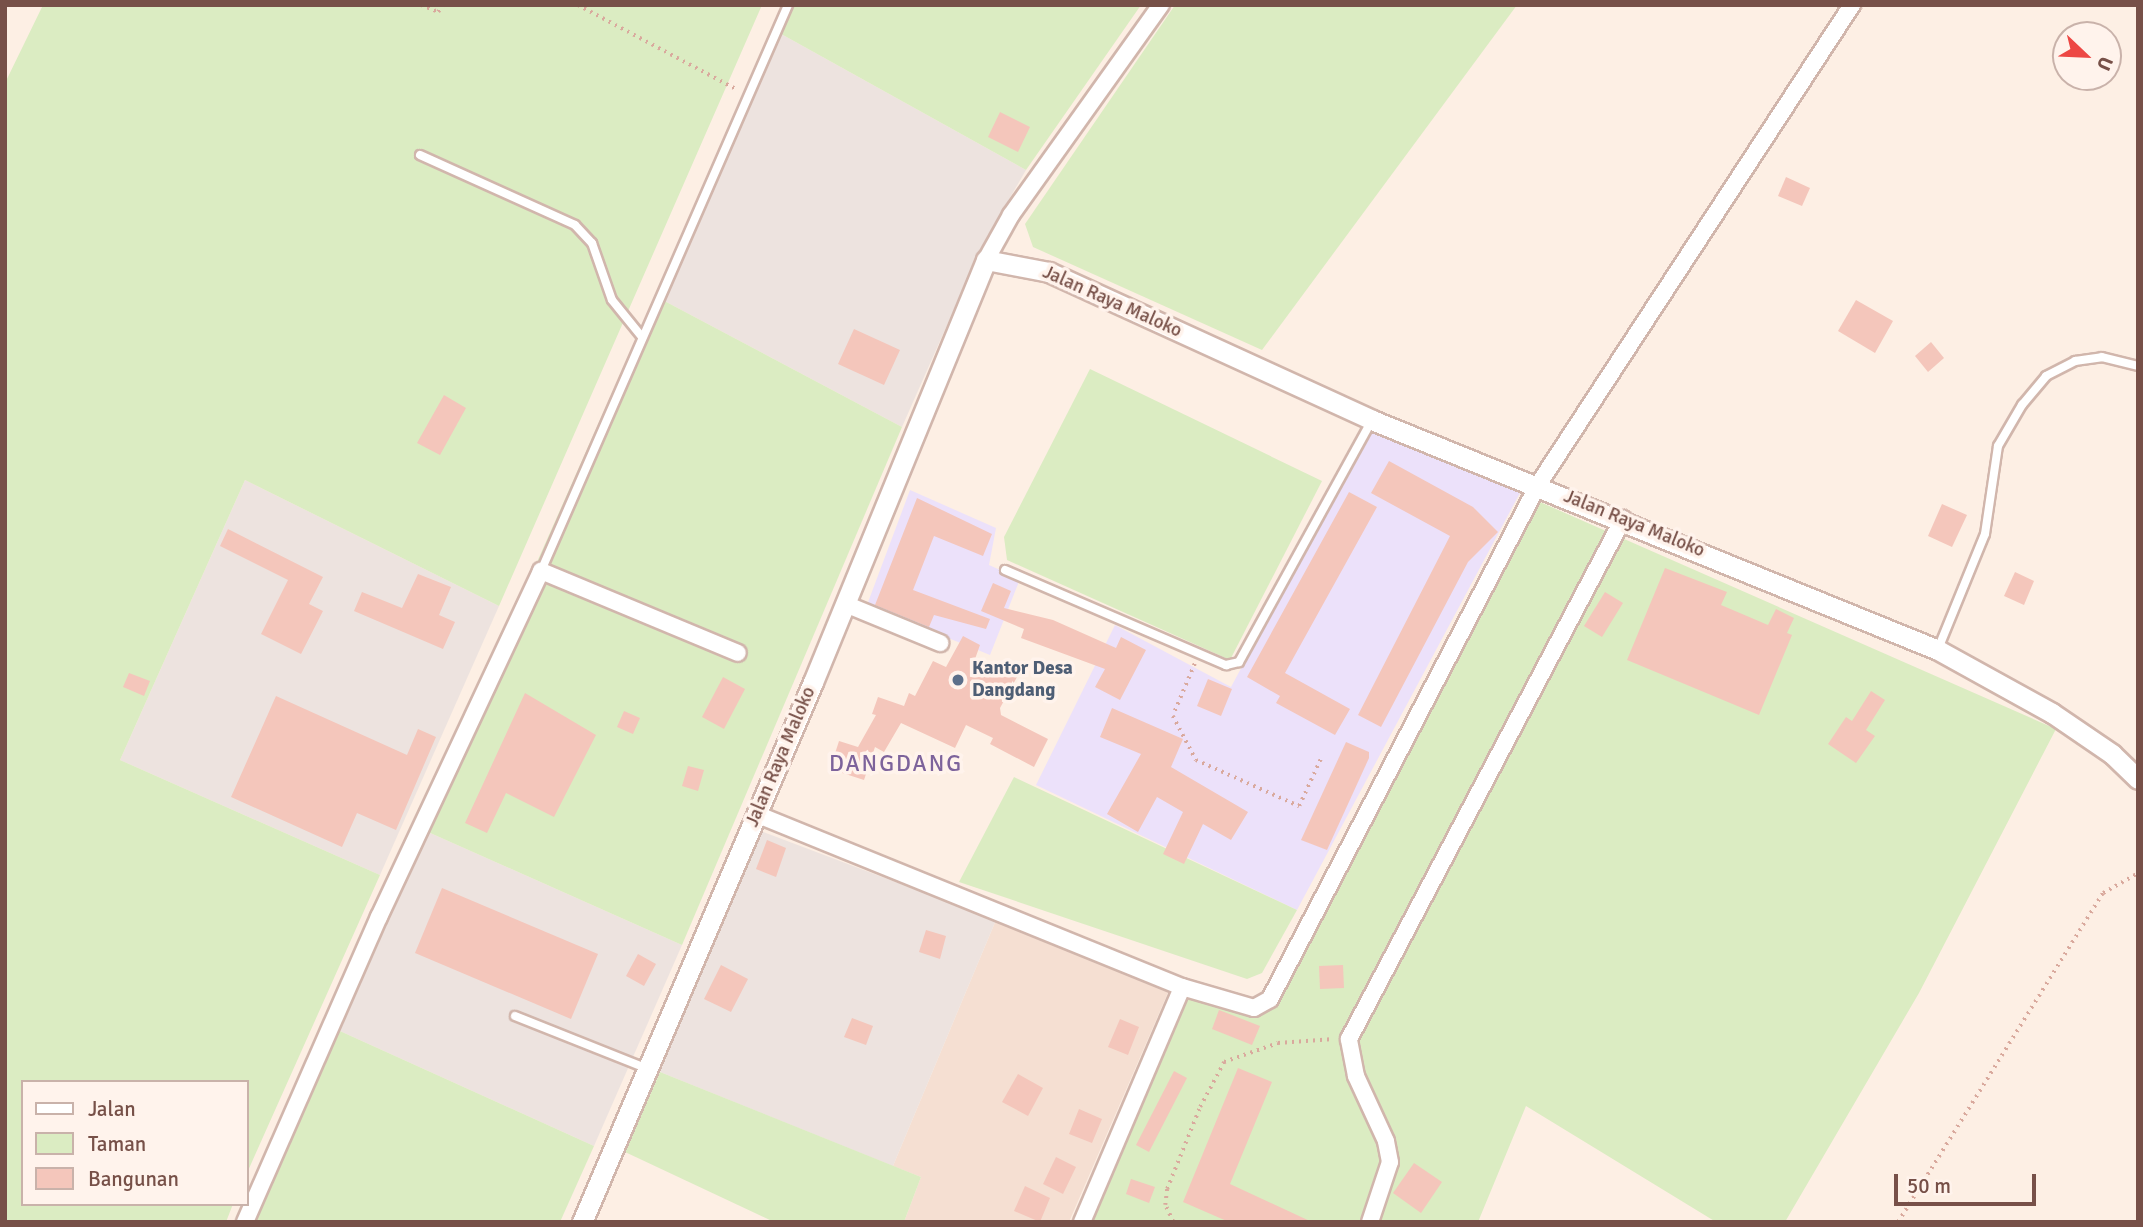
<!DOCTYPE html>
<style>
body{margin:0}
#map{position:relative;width:2143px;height:1227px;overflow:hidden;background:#fdefe4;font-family:Signika,sans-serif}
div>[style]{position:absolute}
.residential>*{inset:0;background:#f5dfd2}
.industrial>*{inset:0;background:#ede3df}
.education>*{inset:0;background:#ece1fa}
.green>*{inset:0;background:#dbecc2}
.building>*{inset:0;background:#f4c6bb}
.path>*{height:3.5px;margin-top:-1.75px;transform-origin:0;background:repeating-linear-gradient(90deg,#d9a99d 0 2px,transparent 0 7px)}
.roads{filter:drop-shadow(2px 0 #d1b6ac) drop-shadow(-2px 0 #d1b6ac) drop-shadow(0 2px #d1b6ac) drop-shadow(0 -2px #d1b6ac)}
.service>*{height:8px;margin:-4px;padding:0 4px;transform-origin:4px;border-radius:4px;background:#fff}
.minor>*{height:16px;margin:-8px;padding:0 8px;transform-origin:8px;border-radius:8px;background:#fff}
.tertiary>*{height:19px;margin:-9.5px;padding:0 9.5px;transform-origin:9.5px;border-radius:9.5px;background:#fff}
.dots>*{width:19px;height:19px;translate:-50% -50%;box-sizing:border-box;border:4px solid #fff3ec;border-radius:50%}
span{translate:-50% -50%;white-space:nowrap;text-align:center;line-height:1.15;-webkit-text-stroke:7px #fff3ec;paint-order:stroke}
.street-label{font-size:19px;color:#775048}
.service-label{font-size:19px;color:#4e5e75;font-weight:700}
.left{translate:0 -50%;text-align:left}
.quarter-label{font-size:23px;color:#7d639b;letter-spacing:2px}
.frame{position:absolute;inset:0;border:7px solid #775048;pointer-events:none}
.legend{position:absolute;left:21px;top:1080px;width:228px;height:126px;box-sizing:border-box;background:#fff3ec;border:2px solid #c9b2aa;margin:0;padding:9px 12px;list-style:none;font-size:21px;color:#775048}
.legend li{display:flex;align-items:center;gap:14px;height:35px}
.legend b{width:35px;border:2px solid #c9b2aa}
.north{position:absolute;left:2052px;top:21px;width:70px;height:70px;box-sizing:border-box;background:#fff3ec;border:2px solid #c9b2aa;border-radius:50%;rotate:113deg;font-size:19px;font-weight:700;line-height:28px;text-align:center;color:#775048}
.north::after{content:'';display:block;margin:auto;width:24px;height:32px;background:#ed4744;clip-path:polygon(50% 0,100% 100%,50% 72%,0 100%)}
.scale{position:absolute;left:1894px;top:1174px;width:142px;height:32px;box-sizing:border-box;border:4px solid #775048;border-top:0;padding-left:9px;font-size:21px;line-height:24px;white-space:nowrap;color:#775048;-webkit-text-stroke:5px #fff3ec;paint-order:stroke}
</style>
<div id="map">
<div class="residential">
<i style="clip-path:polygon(996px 920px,1106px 947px,1176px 974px,1069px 1222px,904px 1222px,921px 1177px,893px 1166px)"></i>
</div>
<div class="industrial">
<i style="clip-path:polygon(774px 30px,1026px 170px,981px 248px,902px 427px,655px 296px)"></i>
<i style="clip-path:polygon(245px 480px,499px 606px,380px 875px,120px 760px)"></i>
<i style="clip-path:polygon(419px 828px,682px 945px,594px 1146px,331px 1027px)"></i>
<i style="clip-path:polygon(761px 831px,996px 920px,893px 1166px,660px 1072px)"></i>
</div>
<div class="education">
<i style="clip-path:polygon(1370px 429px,1521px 491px,1297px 910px,1036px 785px,1115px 625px,1231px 687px)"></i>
<i style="clip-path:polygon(910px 490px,996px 528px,989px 565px,1020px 579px,990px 655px,867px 605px)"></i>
</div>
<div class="green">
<i style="clip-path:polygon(43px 5px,762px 5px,499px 606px,245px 480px,120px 760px,380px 875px,247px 1173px,247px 1082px,23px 1082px,23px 1204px,233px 1204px,226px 1222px,5px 1222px,5px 83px)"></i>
<i style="clip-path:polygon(786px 5px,1141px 5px,1026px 170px,774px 30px)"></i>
<i style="clip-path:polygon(1175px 5px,1517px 5px,1262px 350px,1033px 247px,1025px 224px)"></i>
<i style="clip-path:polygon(655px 296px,902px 427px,682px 945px,419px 828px)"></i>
<i style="clip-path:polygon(1090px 369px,1322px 481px,1230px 660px,1007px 560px,1004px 537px)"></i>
<i style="clip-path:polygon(1540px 502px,2056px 729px,1919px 993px,1785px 1222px,1716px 1222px,1526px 1106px,1478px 1222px,1082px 1222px,1191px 983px,1268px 1011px)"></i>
<i style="clip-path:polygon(1014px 777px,1297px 910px,1262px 973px,1247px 979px,959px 882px)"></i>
<i style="clip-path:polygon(331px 1027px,594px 1146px,560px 1222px,245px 1222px)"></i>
<i style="clip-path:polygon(660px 1072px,921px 1177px,904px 1222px,774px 1222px,625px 1152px)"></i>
</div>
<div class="building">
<i style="clip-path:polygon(1000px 112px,1030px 127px,1018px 152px,988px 137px)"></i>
<i style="clip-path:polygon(1786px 177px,1810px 188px,1802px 206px,1778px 196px)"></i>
<i style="clip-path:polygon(1856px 300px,1893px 321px,1875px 353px,1838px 331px)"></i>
<i style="clip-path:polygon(854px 329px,900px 350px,884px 385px,838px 364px)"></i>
<i style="clip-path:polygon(1931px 342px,1944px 358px,1928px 372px,1915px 356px)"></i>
<i style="clip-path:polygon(444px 395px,466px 408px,440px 455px,417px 443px)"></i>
<i style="clip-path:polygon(1389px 461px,1473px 507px,1498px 532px,1468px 562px,1381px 727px,1358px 715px,1450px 536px,1371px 493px)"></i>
<i style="clip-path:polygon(1349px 492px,1377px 507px,1285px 673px,1350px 709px,1335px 735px,1276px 703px,1280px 696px,1247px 677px)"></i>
<i style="clip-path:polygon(917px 498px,992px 534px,983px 556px,934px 536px,913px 590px,990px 619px,986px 629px,934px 615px,929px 627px,875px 605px)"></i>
<i style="clip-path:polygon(1942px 504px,1967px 515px,1952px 547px,1928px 536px)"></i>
<i style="clip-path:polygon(228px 529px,323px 577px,309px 604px,323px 611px,301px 654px,261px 634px,288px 580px,220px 546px)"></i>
<i style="clip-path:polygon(1665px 568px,1727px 592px,1721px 605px,1768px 625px,1776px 609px,1794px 618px,1787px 633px,1792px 635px,1759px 715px,1627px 660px)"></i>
<i style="clip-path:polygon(2015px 572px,2034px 581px,2024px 605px,2004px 596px)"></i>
<i style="clip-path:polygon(418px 574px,451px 587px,439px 615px,455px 622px,443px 649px,354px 611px,362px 592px,402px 608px)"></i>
<i style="clip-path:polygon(993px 583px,1011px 591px,1004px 608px,1053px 620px,1116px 648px,1121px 637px,1146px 650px,1120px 700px,1095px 687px,1105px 669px,1021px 638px,1024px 629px,981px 611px)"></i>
<i style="clip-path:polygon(1605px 592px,1623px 603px,1602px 637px,1584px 626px)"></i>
<i style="clip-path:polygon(963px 636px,980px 645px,975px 659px,999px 670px,1005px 659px,1022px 668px,1000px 708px,1001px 715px,1048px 739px,1034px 767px,990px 744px,993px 738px,966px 725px,955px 748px,901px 723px,884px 752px,875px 747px,864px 780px,830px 769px,839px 741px,858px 747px,876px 715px,872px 714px,878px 697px,904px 706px,909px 693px,915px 696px,933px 661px,946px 667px)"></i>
<i style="clip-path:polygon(129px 673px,150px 681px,144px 696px,123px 687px)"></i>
<i style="clip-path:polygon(723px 677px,745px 689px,724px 729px,702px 717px)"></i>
<i style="clip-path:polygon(1208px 679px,1232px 689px,1221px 716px,1197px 706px)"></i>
<i style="clip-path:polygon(1871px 691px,1885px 700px,1866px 730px,1875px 736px,1856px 763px,1828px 744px,1846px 717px,1852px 721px)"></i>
<i style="clip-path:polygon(525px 693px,596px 735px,554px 817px,506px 793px,487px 833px,465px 823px)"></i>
<i style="clip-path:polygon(276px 696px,407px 755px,418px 729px,436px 737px,396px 830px,357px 813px,342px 847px,231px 797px)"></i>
<i style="clip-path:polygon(1112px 708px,1183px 739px,1171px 767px,1248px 812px,1231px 840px,1203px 824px,1184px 864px,1163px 854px,1183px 812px,1157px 797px,1138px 832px,1107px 814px,1141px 754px,1100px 737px)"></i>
<i style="clip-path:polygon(624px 711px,640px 718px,633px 734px,617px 727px)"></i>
<i style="clip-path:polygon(1346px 742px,1369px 752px,1369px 758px,1327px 850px,1301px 840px)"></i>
<i style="clip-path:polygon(688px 766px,704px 770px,698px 791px,682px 786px)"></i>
<i style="clip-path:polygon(767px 840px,786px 848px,776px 877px,756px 869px)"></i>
<i style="clip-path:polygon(442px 888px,598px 954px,571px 1019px,415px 953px)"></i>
<i style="clip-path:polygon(926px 930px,946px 936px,940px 959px,919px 952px)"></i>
<i style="clip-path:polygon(638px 954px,656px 964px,644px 986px,626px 976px)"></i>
<i style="clip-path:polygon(721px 965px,748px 979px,731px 1012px,704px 999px)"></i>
<i style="clip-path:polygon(1343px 965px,1344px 988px,1320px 989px,1319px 966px)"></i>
<i style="clip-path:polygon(1219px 1010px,1260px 1026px,1252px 1045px,1212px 1029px)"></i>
<i style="clip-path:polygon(852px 1018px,873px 1026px,866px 1045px,844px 1037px)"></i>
<i style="clip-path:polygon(1120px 1019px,1139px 1027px,1128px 1055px,1108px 1047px)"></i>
<i style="clip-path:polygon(1238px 1068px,1272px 1082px,1230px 1184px,1312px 1222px,1229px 1222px,1183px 1202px)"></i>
<i style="clip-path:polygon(1174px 1071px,1187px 1078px,1149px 1152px,1136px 1145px)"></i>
<i style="clip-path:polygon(1018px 1074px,1043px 1088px,1028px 1116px,1002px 1102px)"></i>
<i style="clip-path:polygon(1079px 1109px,1102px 1119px,1092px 1143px,1069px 1134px)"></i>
<i style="clip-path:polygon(1056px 1157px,1076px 1167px,1063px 1194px,1043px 1184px)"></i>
<i style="clip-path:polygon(1414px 1163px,1442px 1182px,1421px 1213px,1393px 1193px)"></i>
<i style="clip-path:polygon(1131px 1179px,1155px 1187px,1149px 1203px,1126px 1194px)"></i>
<i style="clip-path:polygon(1025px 1186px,1050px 1198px,1040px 1222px,1014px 1211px)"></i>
</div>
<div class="path">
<i style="left:421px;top:5px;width:18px;rotate:22deg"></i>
<i style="left:438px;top:12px;width:9px;rotate:-54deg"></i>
<i style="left:578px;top:5px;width:181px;rotate:28deg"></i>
<i style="left:1195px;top:664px;width:56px;rotate:112.9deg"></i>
<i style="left:1173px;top:716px;width:50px;rotate:62.4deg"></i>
<i style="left:1196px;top:760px;width:113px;rotate:24.1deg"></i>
<i style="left:1299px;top:806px;width:55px;rotate:-65.3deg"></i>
<i style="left:1173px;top:1222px;width:19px;rotate:-115deg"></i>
<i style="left:1165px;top:1205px;width:16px;rotate:-83deg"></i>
<i style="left:1167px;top:1189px;width:88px;rotate:-68.1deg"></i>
<i style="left:1200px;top:1107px;width:51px;rotate:-61.9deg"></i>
<i style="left:1224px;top:1062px;width:57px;rotate:-19.4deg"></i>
<i style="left:1278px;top:1043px;width:56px;rotate:-4.1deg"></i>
<i style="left:1898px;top:1222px;width:388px;rotate:-58.1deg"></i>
<i style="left:2103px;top:893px;width:40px;rotate:-29.7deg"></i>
</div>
<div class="roads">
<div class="service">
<i style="left:420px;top:155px;width:170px;rotate:24.3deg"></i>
<i style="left:575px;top:225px;width:25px;rotate:47deg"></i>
<i style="left:592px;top:243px;width:60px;rotate:70.7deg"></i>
<i style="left:612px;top:300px;width:48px;rotate:51deg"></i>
<i style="left:1005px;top:570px;width:241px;rotate:23.3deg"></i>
<i style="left:1226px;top:665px;width:13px;rotate:-13deg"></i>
<i style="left:1239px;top:662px;width:276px;rotate:-61.2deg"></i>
<i style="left:541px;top:571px;width:618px;rotate:-66.42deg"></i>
<i style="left:1938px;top:649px;width:124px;rotate:-67.8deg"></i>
<i style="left:1985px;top:534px;width:89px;rotate:-81.6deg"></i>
<i style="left:1998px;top:446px;width:48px;rotate:-59.7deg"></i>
<i style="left:2022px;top:405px;width:38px;rotate:-50deg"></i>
<i style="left:2046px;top:376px;width:33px;rotate:-27deg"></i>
<i style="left:2075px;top:361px;width:27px;rotate:-8deg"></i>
<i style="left:2102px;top:357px;width:37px;rotate:14deg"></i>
<i style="left:515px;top:1016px;width:141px;rotate:21.7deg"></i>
</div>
<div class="minor">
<i style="left:986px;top:260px;width:51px;rotate:-60.9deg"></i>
<i style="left:1011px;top:215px;width:258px;rotate:-54.5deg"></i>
<i style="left:845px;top:604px;width:103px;rotate:22.3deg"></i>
<i style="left:756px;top:814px;width:460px;rotate:22.1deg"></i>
<i style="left:1182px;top:987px;width:75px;rotate:16.3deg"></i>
<i style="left:1254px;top:1008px;width:18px;rotate:-29deg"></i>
<i style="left:1270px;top:999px;width:580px;rotate:-62.46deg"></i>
<i style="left:1538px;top:485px;width:574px;rotate:-56.81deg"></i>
<i style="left:245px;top:1222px;width:333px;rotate:-66.3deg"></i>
<i style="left:379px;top:917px;width:382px;rotate:-64.9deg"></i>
<i style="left:541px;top:571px;width:213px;rotate:22.6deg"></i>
<i style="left:1082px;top:1222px;width:255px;rotate:-66.9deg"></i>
<i style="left:1370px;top:1222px;width:63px;rotate:-71.6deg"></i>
<i style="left:1390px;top:1162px;width:21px;rotate:-101deg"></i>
<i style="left:1386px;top:1141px;width:72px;rotate:-114.8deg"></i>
<i style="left:1356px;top:1076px;width:38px;rotate:-101deg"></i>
<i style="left:1349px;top:1039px;width:588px;rotate:-62.21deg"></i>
</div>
<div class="tertiary">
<i style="left:582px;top:1222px;width:587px;rotate:-66.84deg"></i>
<i style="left:813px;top:682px;width:456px;rotate:-67.7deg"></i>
<i style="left:986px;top:260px;width:64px;rotate:10.8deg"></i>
<i style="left:1049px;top:272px;width:355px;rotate:24.6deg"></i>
<i style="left:1372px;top:420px;width:611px;rotate:22.11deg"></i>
<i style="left:1938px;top:650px;width:130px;rotate:28.9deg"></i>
<i style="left:2052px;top:713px;width:73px;rotate:34.3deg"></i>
<i style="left:2112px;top:754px;width:36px;rotate:44deg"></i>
</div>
</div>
<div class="dots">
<i style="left:958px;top:680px;background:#5c6f8a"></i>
</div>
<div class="street-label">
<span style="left:1112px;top:302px;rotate:24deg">Jalan Raya Maloko</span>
<span style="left:1634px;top:524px;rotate:22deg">Jalan Raya Maloko</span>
<span style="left:781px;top:757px;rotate:-67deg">Jalan Raya Maloko</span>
</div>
<div class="service-label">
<span class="left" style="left:972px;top:680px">Kantor Desa<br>Dangdang</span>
</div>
<div class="quarter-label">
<span style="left:896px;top:764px">DANGDANG</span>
</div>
<div class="frame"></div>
<ul class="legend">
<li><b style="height:9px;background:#fff"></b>Jalan</li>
<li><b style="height:19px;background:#dbecc2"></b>Taman</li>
<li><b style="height:19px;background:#f4c6bb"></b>Bangunan</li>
</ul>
<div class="north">U</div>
<div class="scale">50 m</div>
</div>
